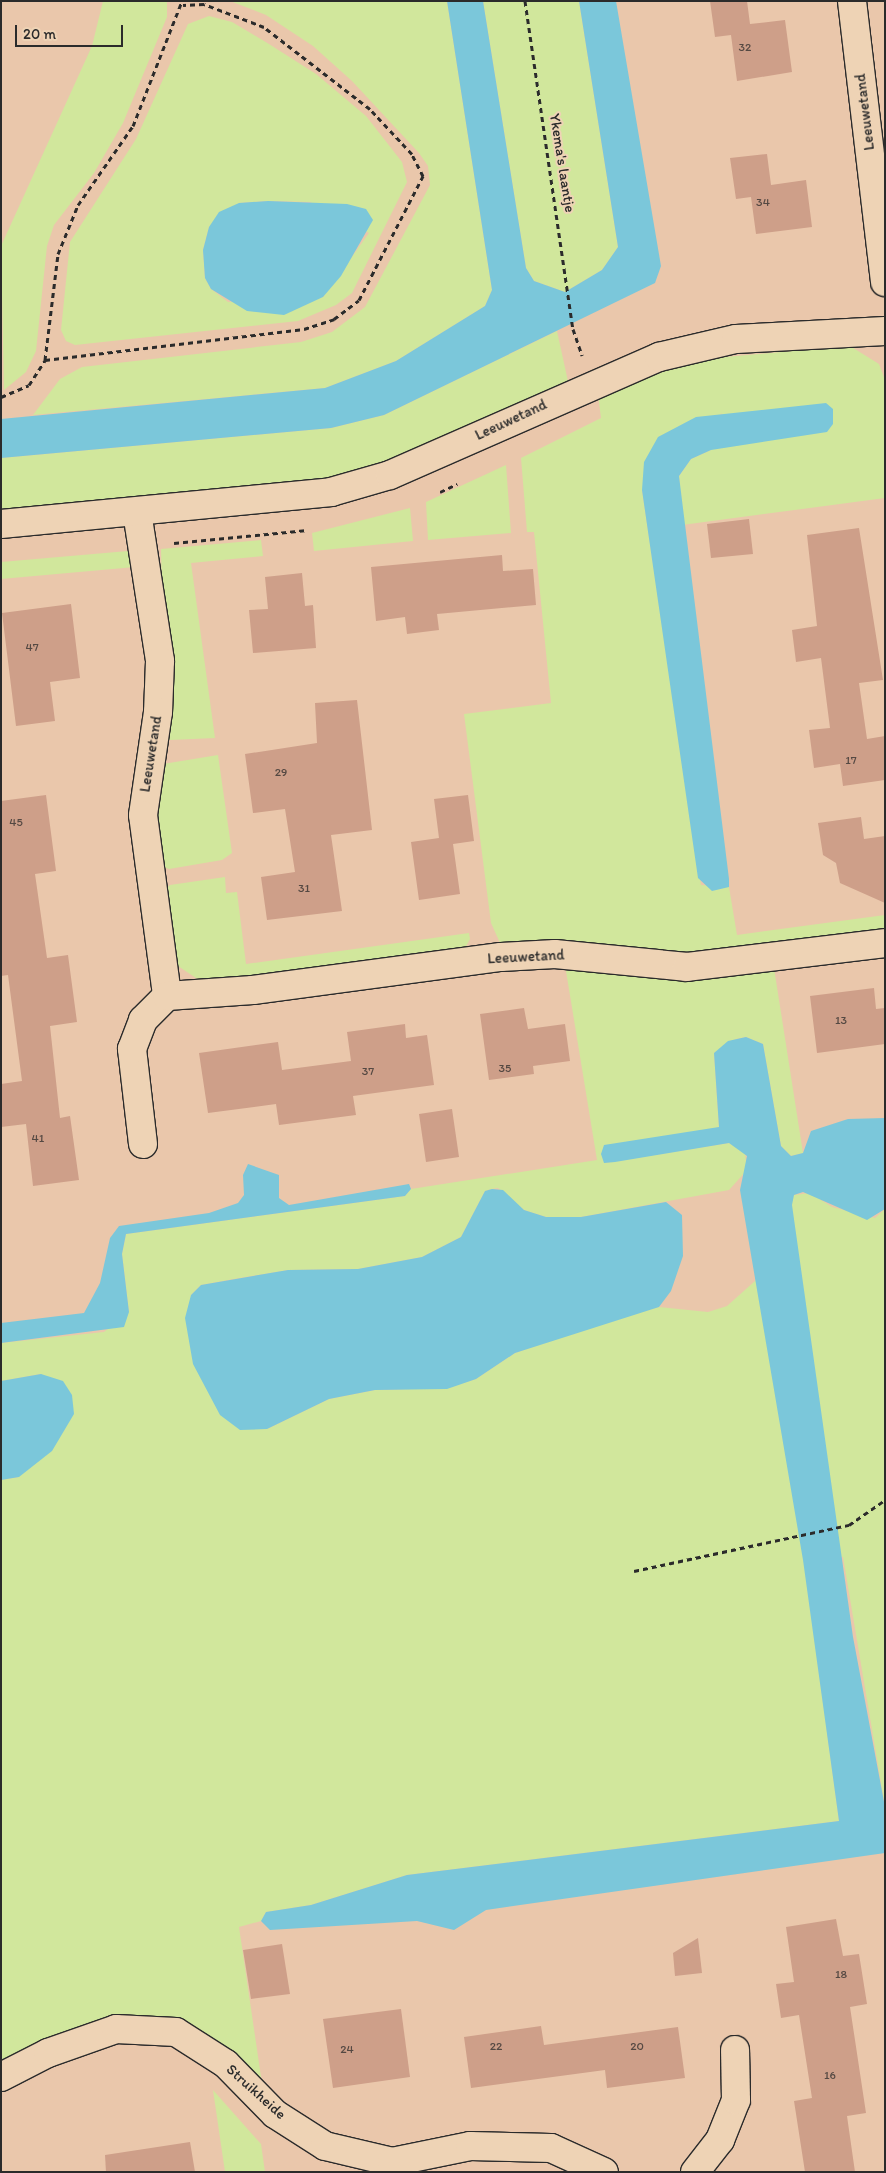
<!DOCTYPE html>
<style>
body{margin:0}
#map{position:relative;width:886px;height:2173px;overflow:hidden;background:#eac7ab;font-family:Itim,sans-serif}
div>[style]{position:absolute}
.green>*{inset:0;background:#d1e79c}
.water>*{inset:0;background:#7bc7da}
.building>*{inset:0;background:#ce9f89}
.path>*{height:3px;margin-top:-1.5px;transform-origin:0;background:repeating-linear-gradient(90deg,#2b2b2b 0 5px,transparent 0 9px)}
.roads{filter:drop-shadow(1px 0 #2b2b2b) drop-shadow(-1px 0 #2b2b2b) drop-shadow(0 1px #2b2b2b) drop-shadow(0 -1px #2b2b2b)}
.minor>*{height:28px;margin:-14px;padding:0 14px;transform-origin:14px;border-radius:14px;background:#eed3b5}
span{translate:-50% -50%;white-space:nowrap;text-align:center;line-height:1.15;-webkit-text-stroke:4px #eed3b5;paint-order:stroke}
.number-label{font-size:12px;color:#544842}
.number-label span{-webkit-text-stroke-width:0}
.street-label{font-size:15px;color:#2b2b2b}
.frame{position:absolute;inset:0;border:2px solid #2b2b2b;pointer-events:none}
.scale{position:absolute;left:15px;top:25px;width:108px;height:22px;box-sizing:border-box;border:2px solid #2b2b2b;border-top:0;padding-left:6px;font-size:15px;line-height:18px;white-space:nowrap;color:#2b2b2b;-webkit-text-stroke:4px #eed3b5;paint-order:stroke}
</style>
<div id="map">
<div class="green">
<i style="clip-path:polygon(103px 1px,167px 1px,167px 17px,123px 123px,94px 173px,54px 225px,47px 246px,36px 351px,26px 372px,4px 390px,1px 246px,92px 46px)"></i>
<i style="clip-path:polygon(230px 1px,447px 1px,492px 290px,485px 306px,396px 361px,325px 388px,33px 415px,60px 379px,82px 367px,301px 342px,332px 332px,365px 307px,430px 185px,428px 166px,419px 153px,352px 81px,313px 46px,266px 15px)"></i>
<i style="clip-path:polygon(483px 1px,579px 1px,618px 247px,602px 270px,565px 292px,534px 281px,526px 268px)"></i>
<i style="clip-path:polygon(evenodd,209px 16px,232px 22px,269px 44px,316px 74px,366px 116px,402px 162px,407px 182px,352px 293px,336px 305px,298px 321px,75px 345px,66px 341px,61px 330px,70px 242px,136px 139px,188px 24px,209px 16px,268px 201px,310px 202px,369px 233px,323px 297px,228px 302px,211px 289px,205px 278px,203px 250px,209px 227px,239px 203px,268px 201px)"></i>
<i style="clip-path:polygon(557px 331px,569px 386px,471px 434px,311px 486px,1px 511px,1px 458px,331px 428px,384px 415px)"></i>
<i style="clip-path:polygon(850px 346px,879px 364px,885px 380px,885px 498px,682px 525px,679px 476px,691px 459px,711px 450px,722px 413px,642px 490px,701px 885px,729px 887px,737px 935px,885px 915px,885px 930px,685px 953px,501px 945px,491px 923px,464px 714px,551px 703px,534px 532px,527px 532px,521px 458px,601px 418px,598px 395px,641px 379px,703px 359px)"></i>
<i style="clip-path:polygon(506px 465px,511px 533px,428px 540px,426px 502px)"></i>
<i style="clip-path:polygon(410px 508px,413px 541px,314px 551px,312px 533px)"></i>
<i style="clip-path:polygon(261px 540px,263px 556px,191px 563px,215px 738px,170px 740px,165px 737px,161px 549px)"></i>
<i style="clip-path:polygon(128px 551px,135px 567px,1px 579px,1px 562px)"></i>
<i style="clip-path:polygon(218px 755px,232px 853px,222px 860px,169px 869px,159px 865px,154px 824px,163px 764px)"></i>
<i style="clip-path:polygon(225px 877px,226px 893px,237px 892px,246px 964px,469px 933px,470px 939px,464px 950px,202px 982px,175px 964px,162px 892px,170px 885px)"></i>
<i style="clip-path:polygon(565px 965px,774px 968px,803px 1153px,791px 1156px,781px 1146px,763px 1044px,746px 1037px,736px 1039px,714px 1053px,719px 1127px,604px 1163px,729px 1143px,745px 1153px,747px 1170px,729px 1190px,581px 1217px,546px 1217px,524px 1210px,498px 1188px,492px 1189px,485px 1191px,461px 1237px,422px 1257px,358px 1269px,288px 1270px,228px 1280px,201px 1285px,191px 1295px,267px 1429px,329px 1399px,375px 1390px,447px 1388px,476px 1379px,515px 1353px,621px 1317px,659px 1307px,708px 1312px,727px 1306px,755px 1281px,794px 1195px,810px 1193px,832px 1207px,875px 1218px,885px 1209px,885px 1807px,843px 1557px,804px 1560px,839px 1821px,407px 1875px,311px 1905px,266px 1912px,261px 1921px,239px 1927px,264px 2097px,207px 2051px,123px 2028px,1px 2065px,1px 1480px,19px 1477px,41px 1374px,1px 1381px,1px 1343px,104px 1332px,129px 1312px,122px 1254px,126px 1234px,405px 1196px,411px 1189px,597px 1160px)"></i>
<i style="clip-path:polygon(213px 2090px,261px 2144px,265px 2172px,225px 2172px)"></i>
</div>
<div class="water">
<i style="clip-path:polygon(447px 1px,483px 1px,526px 268px,534px 281px,565px 292px,602px 270px,618px 247px,579px 1px,616px 1px,661px 266px,655px 283px,384px 415px,331px 428px,1px 458px,1px 419px,325px 388px,396px 361px,485px 306px,492px 290px)"></i>
<i style="clip-path:polygon(268px 201px,347px 204px,366px 209px,373px 220px,341px 276px,323px 297px,284px 315px,247px 311px,211px 289px,205px 278px,203px 250px,209px 227px,219px 212px,239px 203px)"></i>
<i style="clip-path:polygon(826px 403px,833px 409px,833px 424px,827px 432px,711px 450px,691px 459px,679px 476px,729px 879px,729px 887px,712px 891px,698px 878px,642px 490px,644px 462px,658px 437px,696px 417px)"></i>
<i style="clip-path:polygon(746px 1037px,763px 1044px,781px 1146px,791px 1156px,803px 1153px,811px 1131px,848px 1119px,885px 1118px,885px 1209px,867px 1220px,803px 1192px,794px 1195px,792px 1205px,853px 1637px,885px 1807px,885px 1853px,486px 1910px,454px 1930px,417px 1921px,270px 1930px,261px 1921px,266px 1912px,311px 1905px,407px 1875px,839px 1821px,803px 1560px,740px 1190px,747px 1156px,729px 1143px,615px 1162px,604px 1163px,601px 1154px,604px 1145px,719px 1127px,714px 1053px,728px 1041px)"></i>
<i style="clip-path:polygon(248px 1164px,279px 1175px,279px 1198px,289px 1205px,409px 1184px,411px 1189px,405px 1196px,126px 1234px,122px 1254px,129px 1312px,124px 1327px,1px 1343px,1px 1323px,84px 1313px,100px 1283px,110px 1238px,119px 1226px,209px 1213px,238px 1203px,244px 1195px,243px 1175px)"></i>
<i style="clip-path:polygon(492px 1189px,503px 1190px,524px 1210px,546px 1217px,581px 1217px,666px 1202px,682px 1215px,683px 1256px,671px 1291px,659px 1307px,515px 1353px,476px 1379px,447px 1389px,375px 1390px,329px 1399px,267px 1429px,240px 1430px,220px 1415px,193px 1364px,185px 1318px,191px 1295px,201px 1285px,288px 1270px,358px 1269px,422px 1257px,461px 1237px,485px 1191px)"></i>
<i style="clip-path:polygon(41px 1374px,63px 1381px,72px 1395px,74px 1414px,52px 1451px,19px 1477px,1px 1480px,1px 1381px)"></i>
</div>
<div class="building">
<i style="clip-path:polygon(710px 1px,747px 1px,750px 24px,785px 20px,792px 72px,737px 81px,731px 35px,715px 37px)"></i>
<i style="clip-path:polygon(767px 154px,771px 185px,806px 180px,812px 227px,756px 234px,751px 197px,736px 199px,730px 158px)"></i>
<i style="clip-path:polygon(749px 519px,753px 554px,711px 558px,707px 524px)"></i>
<i style="clip-path:polygon(859px 528px,883px 680px,859px 683px,867px 739px,885px 736px,885px 780px,843px 786px,840px 764px,814px 768px,809px 730px,830px 728px,821px 658px,796px 662px,792px 630px,817px 626px,807px 535px)"></i>
<i style="clip-path:polygon(502px 555px,503px 571px,533px 569px,536px 605px,437px 614px,439px 630px,407px 634px,405px 617px,376px 621px,371px 567px)"></i>
<i style="clip-path:polygon(302px 573px,305px 606px,313px 605px,316px 648px,253px 653px,249px 610px,268px 609px,265px 577px)"></i>
<i style="clip-path:polygon(71px 604px,80px 678px,50px 682px,55px 721px,16px 726px,2px 613px)"></i>
<i style="clip-path:polygon(357px 700px,372px 830px,331px 835px,342px 911px,267px 920px,261px 877px,295px 872px,285px 809px,253px 813px,245px 754px,317px 743px,315px 703px)"></i>
<i style="clip-path:polygon(46px 795px,56px 871px,35px 874px,47px 958px,68px 955px,77px 1022px,50px 1026px,60px 1118px,70px 1116px,79px 1180px,33px 1186px,26px 1124px,1px 1127px,1px 1084px,22px 1081px,8px 975px,1px 976px,1px 801px)"></i>
<i style="clip-path:polygon(468px 795px,474px 841px,453px 844px,460px 894px,419px 900px,411px 842px,439px 838px,434px 799px)"></i>
<i style="clip-path:polygon(861px 817px,864px 839px,885px 836px,885px 903px,840px 883px,836px 863px,823px 855px,818px 823px)"></i>
<i style="clip-path:polygon(874px 988px,876px 1009px,885px 1008px,885px 1044px,817px 1053px,810px 996px)"></i>
<i style="clip-path:polygon(524px 1008px,528px 1029px,565px 1024px,570px 1061px,533px 1066px,534px 1074px,489px 1080px,480px 1014px)"></i>
<i style="clip-path:polygon(405px 1024px,406px 1038px,427px 1035px,434px 1085px,353px 1096px,356px 1115px,279px 1125px,276px 1104px,208px 1113px,199px 1053px,278px 1042px,282px 1070px,351px 1061px,347px 1032px)"></i>
<i style="clip-path:polygon(452px 1109px,459px 1157px,426px 1162px,419px 1114px)"></i>
<i style="clip-path:polygon(836px 1919px,843px 1956px,859px 1954px,867px 2004px,850px 2007px,866px 2113px,847px 2116px,855px 2172px,805px 2172px,794px 2101px,812px 2098px,799px 2015px,781px 2018px,776px 1984px,794px 1982px,786px 1927px)"></i>
<i style="clip-path:polygon(698px 1938px,702px 1973px,675px 1976px,673px 1953px)"></i>
<i style="clip-path:polygon(282px 1944px,290px 1994px,251px 1999px,243px 1950px)"></i>
<i style="clip-path:polygon(401px 2009px,410px 2077px,333px 2088px,323px 2019px)"></i>
<i style="clip-path:polygon(541px 2026px,544px 2045px,678px 2027px,685px 2078px,607px 2088px,605px 2070px,471px 2088px,464px 2037px)"></i>
<i style="clip-path:polygon(190px 2142px,195px 2172px,106px 2172px,105px 2155px)"></i>
</div>
<div class="path">
<i style="left:525px;top:1px;width:331px;rotate:81.7deg"></i>
<i style="left:573px;top:329px;width:28px;rotate:71deg"></i>
<i style="left:45px;top:360px;width:261px;rotate:-6.8deg"></i>
<i style="left:304px;top:329px;width:32px;rotate:-18deg"></i>
<i style="left:334px;top:319px;width:31px;rotate:-37deg"></i>
<i style="left:359px;top:300px;width:140px;rotate:-62.7deg"></i>
<i style="left:423px;top:176px;width:25px;rotate:-117deg"></i>
<i style="left:412px;top:154px;width:62px;rotate:-133deg"></i>
<i style="left:370px;top:109px;width:134px;rotate:-142.3deg"></i>
<i style="left:264px;top:27px;width:64px;rotate:-159deg"></i>
<i style="left:204px;top:4px;width:21px;rotate:177deg"></i>
<i style="left:1px;top:397px;width:30px;rotate:-23deg"></i>
<i style="left:29px;top:385px;width:30px;rotate:-57deg"></i>
<i style="left:45px;top:360px;width:107px;rotate:-83deg"></i>
<i style="left:58px;top:254px;width:53px;rotate:-67.8deg"></i>
<i style="left:78px;top:205px;width:96px;rotate:-55.2deg"></i>
<i style="left:133px;top:126px;width:134px;rotate:-68.6deg"></i>
<i style="left:440px;top:492px;width:19px;rotate:-25deg"></i>
<i style="left:174px;top:543px;width:134px;rotate:-5.6deg"></i>
<i style="left:634px;top:1571px;width:220px;rotate:-12.1deg"></i>
<i style="left:849px;top:1525px;width:44px;rotate:-34.8deg"></i>
</div>
<div class="roads">
<div class="minor">
<i style="left:852px;top:1px;width:283px;rotate:83.3deg"></i>
<i style="left:137px;top:512px;width:151px;rotate:81.2deg"></i>
<i style="left:160px;top:661px;width:51px;rotate:92.2deg"></i>
<i style="left:158px;top:712px;width:104px;rotate:98.3deg"></i>
<i style="left:143px;top:815px;width:183px;rotate:82.4deg"></i>
<i style="left:1px;top:524px;width:332px;rotate:-5.5deg"></i>
<i style="left:331px;top:492px;width:61px;rotate:-16.1deg"></i>
<i style="left:390px;top:475px;width:294px;rotate:-23.7deg"></i>
<i style="left:659px;top:357px;width:79px;rotate:-13.2deg"></i>
<i style="left:736px;top:339px;width:149px;rotate:-3.1deg"></i>
<i style="left:143px;top:1144px;width:96px;rotate:-96.6deg"></i>
<i style="left:132px;top:1049px;width:31px;rotate:-69deg"></i>
<i style="left:143px;top:1020px;width:34px;rotate:-45deg"></i>
<i style="left:167px;top:996px;width:86px;rotate:-4deg"></i>
<i style="left:253px;top:990px;width:250px;rotate:-7.6deg"></i>
<i style="left:501px;top:957px;width:54px;rotate:-3.2deg"></i>
<i style="left:555px;top:954px;width:133px;rotate:5.6deg"></i>
<i style="left:687px;top:967px;width:199px;rotate:-6.9deg"></i>
<i style="left:1px;top:2077px;width:53px;rotate:-27.1deg"></i>
<i style="left:48px;top:2053px;width:72px;rotate:-19.4deg"></i>
<i style="left:116px;top:2029px;width:60px;rotate:2.9deg"></i>
<i style="left:176px;top:2032px;width:59px;rotate:32.6deg"></i>
<i style="left:226px;top:2064px;width:70px;rotate:45.6deg"></i>
<i style="left:275px;top:2114px;width:59px;rotate:32.6deg"></i>
<i style="left:325px;top:2146px;width:69px;rotate:13.4deg"></i>
<i style="left:392px;top:2162px;width:80px;rotate:-11.6deg"></i>
<i style="left:470px;top:2146px;width:81px;rotate:1.4deg"></i>
<i style="left:551px;top:2148px;width:58px;rotate:24.4deg"></i>
<i style="left:695px;top:2172px;width:41px;rotate:-52deg"></i>
<i style="left:720px;top:2140px;width:43px;rotate:-68.2deg"></i>
<i style="left:736px;top:2100px;width:50px;rotate:-91.1deg"></i>
</div>
</div>
<div class="number-label">
<span style="left:745px;top:48px">32</span>
<span style="left:763px;top:203px">34</span>
<span style="left:32px;top:648px">47</span>
<span style="left:851px;top:761px">17</span>
<span style="left:281px;top:773px">29</span>
<span style="left:16px;top:823px">45</span>
<span style="left:304px;top:889px">31</span>
<span style="left:841px;top:1021px">13</span>
<span style="left:505px;top:1069px">35</span>
<span style="left:368px;top:1072px">37</span>
<span style="left:38px;top:1139px">41</span>
<span style="left:841px;top:1975px">18</span>
<span style="left:496px;top:2047px">22</span>
<span style="left:637px;top:2047px">20</span>
<span style="left:347px;top:2050px">24</span>
<span style="left:830px;top:2076px">16</span>
</div>
<div class="street-label">
<span style="left:865px;top:112px;rotate:-97deg">Leeuwetand</span>
<span style="left:562px;top:163px;rotate:81deg">Ykema's laantje</span>
<span style="left:511px;top:420px;rotate:-25deg">Leeuwetand</span>
<span style="left:151px;top:754px;rotate:-81deg">Leeuwetand</span>
<span style="left:526px;top:957px;rotate:-3deg">Leeuwetand</span>
<span style="left:256px;top:2092px;rotate:42deg">Struikheide</span>
</div>
<div class="frame"></div>
<div class="scale">20 m</div>
</div>
